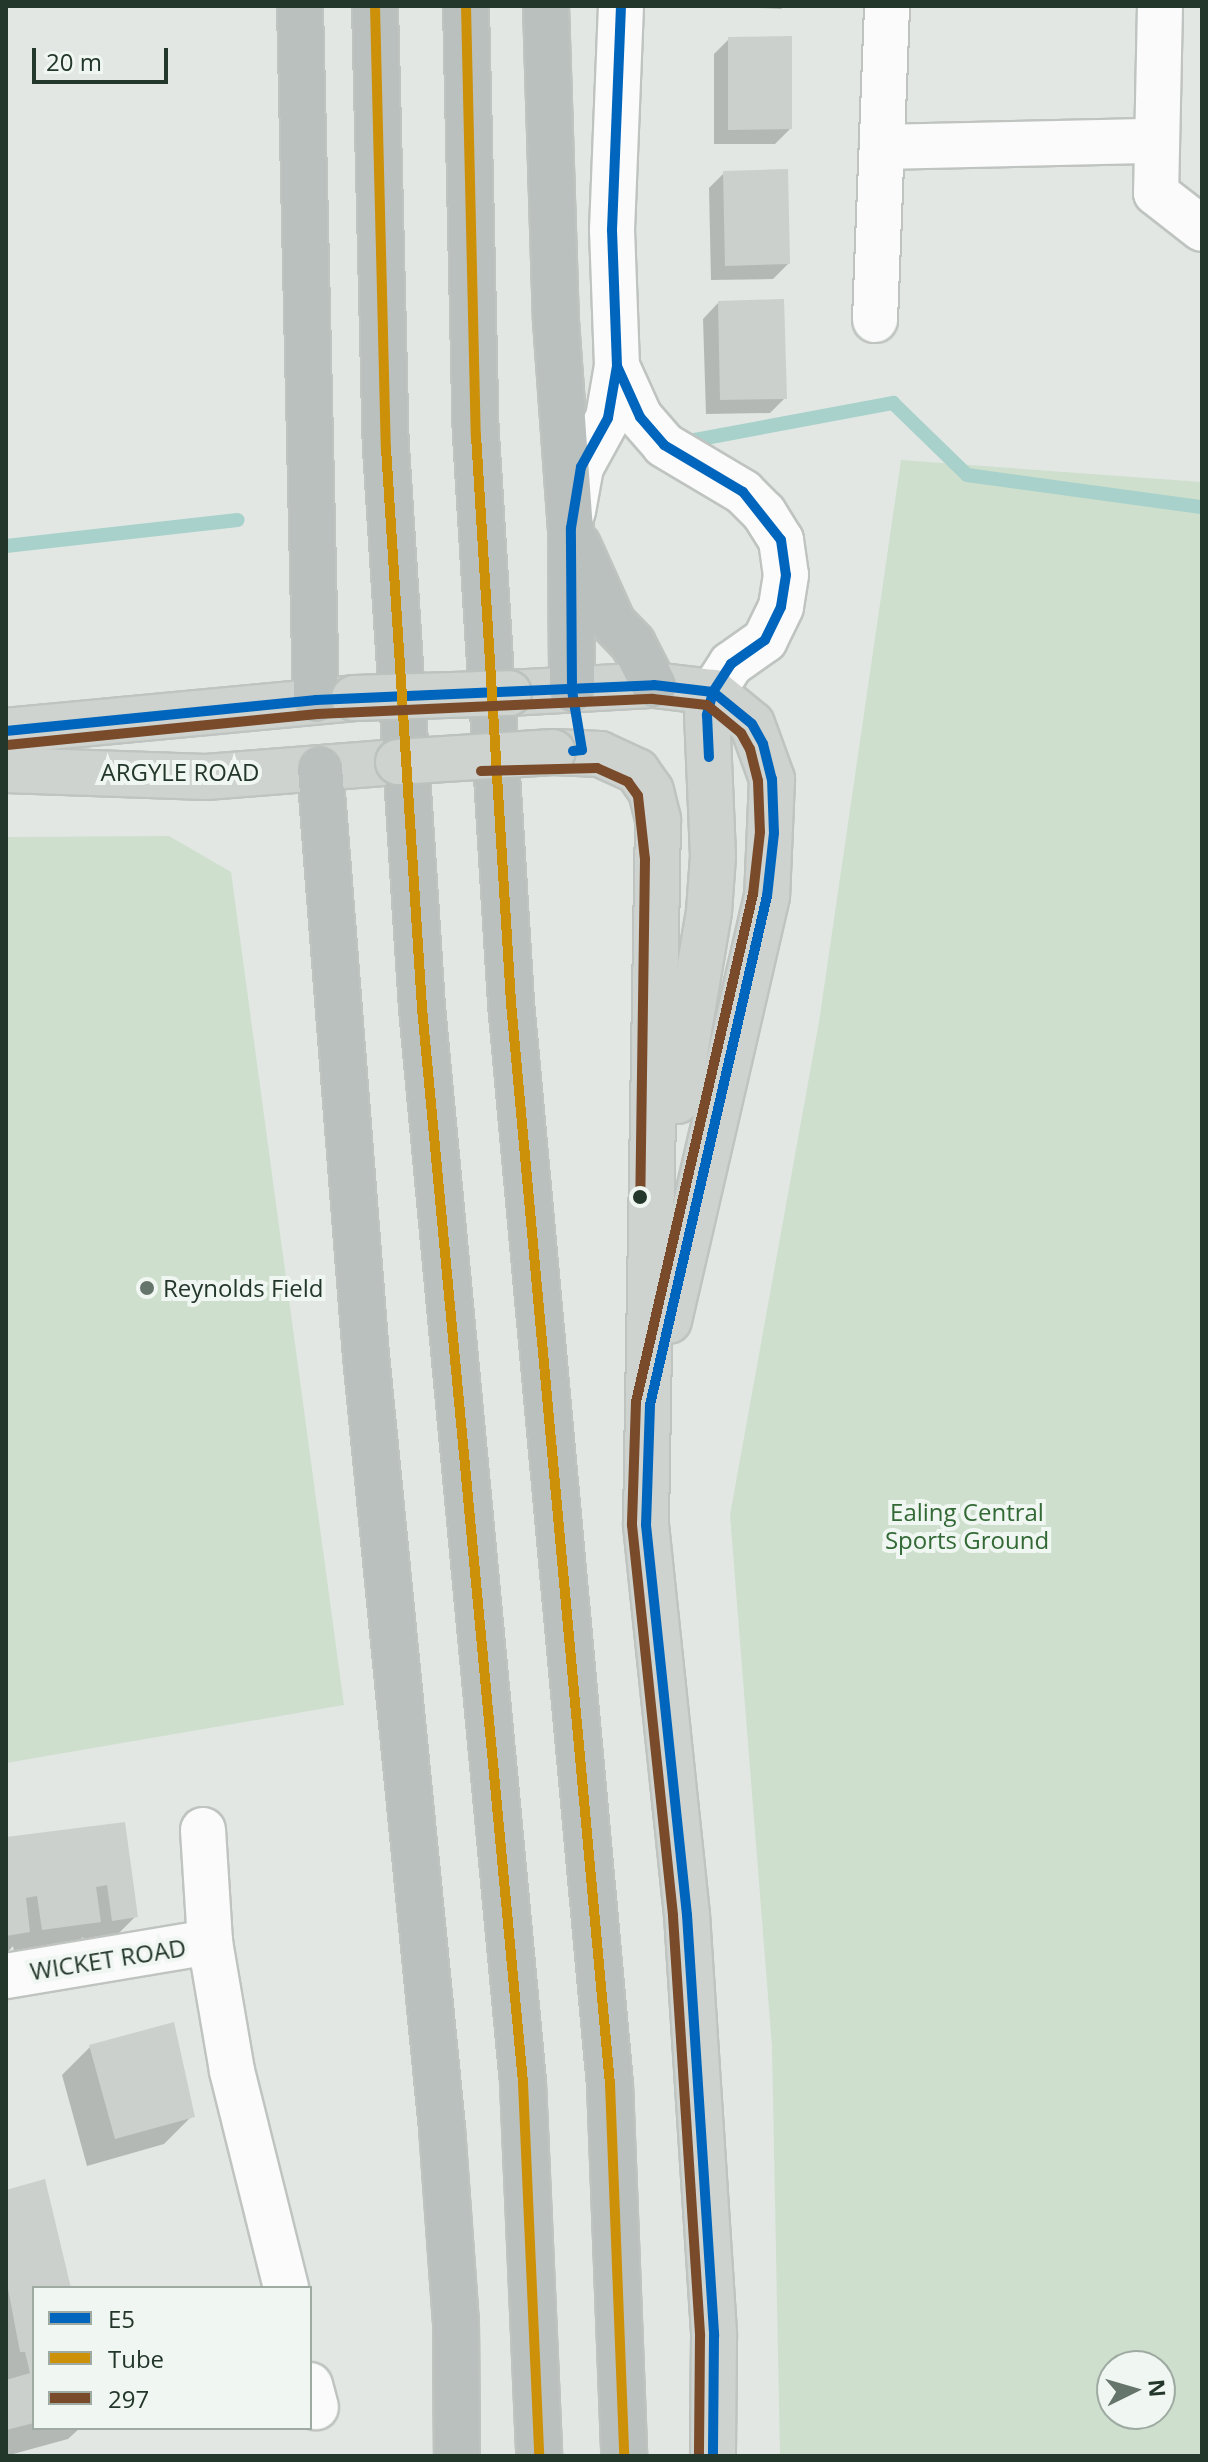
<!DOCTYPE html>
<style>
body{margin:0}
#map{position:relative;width:1208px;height:2462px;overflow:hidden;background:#e2e7e3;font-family:"Open Sans",sans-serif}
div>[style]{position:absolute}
.green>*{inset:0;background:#cedfcd}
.shadow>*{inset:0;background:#0003}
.stream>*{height:14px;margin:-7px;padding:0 7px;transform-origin:7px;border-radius:7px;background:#a7d1ca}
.building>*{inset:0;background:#cbd0cc}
.roads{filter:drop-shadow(2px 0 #bfc4c0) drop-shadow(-2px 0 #bfc4c0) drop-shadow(0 2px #bfc4c0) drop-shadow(0 -2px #bfc4c0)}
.minor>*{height:44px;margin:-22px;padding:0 22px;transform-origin:22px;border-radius:22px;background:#fbfbfb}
.major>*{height:44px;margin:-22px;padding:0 22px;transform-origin:22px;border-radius:22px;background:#ced3cf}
.highway>*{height:44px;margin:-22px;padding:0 22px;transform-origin:22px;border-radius:22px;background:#bac0bd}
.bridges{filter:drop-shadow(2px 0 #bcc3be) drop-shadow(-2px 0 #bcc3be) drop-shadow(0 2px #bcc3be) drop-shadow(0 -2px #bcc3be)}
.major-bridge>*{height:44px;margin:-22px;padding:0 22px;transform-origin:22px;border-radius:22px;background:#ced3cf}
.bus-1>*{height:10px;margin:-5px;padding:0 5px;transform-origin:5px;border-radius:5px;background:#0065bd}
.bus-2>*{height:10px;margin:-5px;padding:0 5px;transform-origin:5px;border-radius:5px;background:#cd9009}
.bus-3>*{height:10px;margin:-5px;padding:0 5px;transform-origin:5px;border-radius:5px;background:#7a4b2a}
.dots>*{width:22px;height:22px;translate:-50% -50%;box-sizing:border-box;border:4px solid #f0f6f1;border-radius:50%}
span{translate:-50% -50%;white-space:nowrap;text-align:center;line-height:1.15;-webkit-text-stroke:8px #f0f6f1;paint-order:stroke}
.street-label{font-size:24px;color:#23372b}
.poi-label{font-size:24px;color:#23372b}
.left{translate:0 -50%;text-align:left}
.park-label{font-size:24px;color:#326935}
.frame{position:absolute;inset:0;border:8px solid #23372b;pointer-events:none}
.legend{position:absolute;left:32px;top:2286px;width:280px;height:144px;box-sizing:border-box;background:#f0f6f1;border:2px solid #9eaaa2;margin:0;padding:10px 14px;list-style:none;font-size:24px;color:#23372b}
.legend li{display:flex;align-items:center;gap:16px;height:40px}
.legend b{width:40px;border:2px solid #9eaaa2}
.north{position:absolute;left:1096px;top:2350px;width:80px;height:80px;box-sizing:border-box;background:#f0f6f1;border:2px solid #9eaaa2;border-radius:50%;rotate:85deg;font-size:22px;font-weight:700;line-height:32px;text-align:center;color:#23372b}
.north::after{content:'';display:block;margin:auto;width:28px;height:36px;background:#66756b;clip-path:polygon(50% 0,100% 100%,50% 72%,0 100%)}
.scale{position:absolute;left:32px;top:48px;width:136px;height:36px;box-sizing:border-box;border:4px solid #23372b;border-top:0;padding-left:10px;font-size:24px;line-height:28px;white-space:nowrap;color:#23372b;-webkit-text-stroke:6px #f0f6f1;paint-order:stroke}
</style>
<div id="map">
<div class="green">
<i style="clip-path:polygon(evenodd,901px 460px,1202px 482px,1202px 2456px,780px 2456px,772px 2047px,730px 1515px,819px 1022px,901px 460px,1112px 2366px,1160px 2366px,1160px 2414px,1112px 2414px,1112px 2366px)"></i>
<i style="clip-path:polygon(169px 836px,231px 872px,344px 1705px,6px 1763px,6px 837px)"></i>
</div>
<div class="shadow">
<i style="clip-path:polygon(720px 6px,785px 6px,781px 9px)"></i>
<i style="clip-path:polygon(729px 39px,790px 129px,775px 144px,714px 144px,714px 54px)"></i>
<i style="clip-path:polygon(724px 173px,788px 264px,773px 279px,711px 280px,709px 188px)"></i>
<i style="clip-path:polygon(718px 303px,785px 398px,770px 413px,706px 414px,703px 319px)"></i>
<i style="clip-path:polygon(123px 1824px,136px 1916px,108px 1944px,85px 1948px,83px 1937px,71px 1949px,15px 1957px,13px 1946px,6px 1954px,6px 1839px)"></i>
<i style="clip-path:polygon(90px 2047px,192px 2116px,164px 2144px,87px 2166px,62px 2075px)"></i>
<i style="clip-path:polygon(6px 2192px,69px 2288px,34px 2288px,34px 2428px,80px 2428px,68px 2439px,6px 2456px)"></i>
</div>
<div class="stream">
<i style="left:684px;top:442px;width:213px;rotate:-10.6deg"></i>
<i style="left:893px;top:403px;width:103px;rotate:44.2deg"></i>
<i style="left:967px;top:475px;width:237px;rotate:7.8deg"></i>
<i style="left:6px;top:546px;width:233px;rotate:-6.4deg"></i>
</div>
<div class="building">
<i style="clip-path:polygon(792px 36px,792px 129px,728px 130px,728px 37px)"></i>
<i style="clip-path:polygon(788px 169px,790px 264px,725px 266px,723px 171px)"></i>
<i style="clip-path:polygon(784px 299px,787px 399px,720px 400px,718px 301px)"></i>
<i style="clip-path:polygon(125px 1822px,138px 1917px,112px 1921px,107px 1885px,96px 1887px,101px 1922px,42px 1930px,37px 1896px,26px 1898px,30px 1932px,6px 1936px,6px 1837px)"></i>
<i style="clip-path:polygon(174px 2022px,195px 2117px,115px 2139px,89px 2045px)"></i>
<i style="clip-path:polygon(45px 2179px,71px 2288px,34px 2288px,34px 2423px,6px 2430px,6px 2380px,30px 2373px,25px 2352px,20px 2352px,6px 2278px,6px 2190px)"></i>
</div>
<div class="roads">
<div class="minor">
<i style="left:1160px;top:6px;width:187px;rotate:91.2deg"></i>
<i style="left:1156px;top:193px;width:58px;rotate:38deg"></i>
<i style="left:882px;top:147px;width:274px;rotate:-1.3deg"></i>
<i style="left:875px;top:320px;width:314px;rotate:-87.8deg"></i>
<i style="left:617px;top:366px;width:56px;rotate:65.7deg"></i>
<i style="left:640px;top:417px;width:37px;rotate:49deg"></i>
<i style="left:664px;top:445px;width:92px;rotate:30.7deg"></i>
<i style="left:743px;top:492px;width:30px;rotate:45deg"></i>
<i style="left:764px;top:513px;width:32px;rotate:58deg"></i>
<i style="left:781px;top:540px;width:35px;rotate:82deg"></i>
<i style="left:786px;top:575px;width:32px;rotate:99deg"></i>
<i style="left:781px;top:607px;width:37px;rotate:116deg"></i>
<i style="left:765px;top:640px;width:42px;rotate:144.8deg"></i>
<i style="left:731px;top:664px;width:33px;rotate:123deg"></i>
<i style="left:573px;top:511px;width:45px;rotate:-79.7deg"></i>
<i style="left:581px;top:467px;width:56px;rotate:-61.1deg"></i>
<i style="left:608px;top:418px;width:53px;rotate:-80.2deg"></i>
<i style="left:617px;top:366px;width:136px;rotate:-92.1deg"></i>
<i style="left:612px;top:230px;width:224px;rotate:-87.7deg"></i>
<i style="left:203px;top:1830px;width:112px;rotate:86.4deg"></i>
<i style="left:210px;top:1942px;width:131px;rotate:80.3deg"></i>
<i style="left:232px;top:2071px;width:224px;rotate:76deg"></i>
<i style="left:6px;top:1976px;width:207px;rotate:-9.5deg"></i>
<i style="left:310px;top:2385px;width:23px;rotate:75deg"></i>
</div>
<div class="major">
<i style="left:509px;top:693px;width:145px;rotate:-3.2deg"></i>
<i style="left:654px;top:685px;width:59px;rotate:6.8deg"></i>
<i style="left:713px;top:692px;width:50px;rotate:39.4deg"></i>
<i style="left:752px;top:724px;width:59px;rotate:70deg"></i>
<i style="left:772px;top:779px;width:117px;rotate:92.4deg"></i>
<i style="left:767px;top:896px;width:436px;rotate:103deg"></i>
<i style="left:6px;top:731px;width:350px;rotate:-5.4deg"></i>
<i style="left:553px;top:752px;width:47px;rotate:2.4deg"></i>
<i style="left:600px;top:754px;width:41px;rotate:24.7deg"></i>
<i style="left:637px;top:771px;width:24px;rotate:55deg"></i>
<i style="left:651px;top:791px;width:30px;rotate:76deg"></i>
<i style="left:658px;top:820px;width:705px;rotate:90.98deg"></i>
<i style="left:646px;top:1525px;width:392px;rotate:84deg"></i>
<i style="left:687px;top:1915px;width:422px;rotate:86.3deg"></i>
<i style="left:714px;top:2336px;width:120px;rotate:90.5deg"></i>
<i style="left:6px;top:770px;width:200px;rotate:2deg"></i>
<i style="left:206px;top:777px;width:193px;rotate:-4.5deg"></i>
<i style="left:677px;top:1101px;width:193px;rotate:-80.4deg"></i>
<i style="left:709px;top:911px;width:55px;rotate:-85.8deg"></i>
<i style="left:713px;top:856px;width:141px;rotate:-92.4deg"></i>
<i style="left:707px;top:715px;width:24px;rotate:-75deg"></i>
</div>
<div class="highway">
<i style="left:300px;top:6px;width:694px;rotate:88.68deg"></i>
<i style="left:375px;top:6px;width:442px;rotate:88.6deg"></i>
<i style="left:386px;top:448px;width:561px;rotate:86.32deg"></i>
<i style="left:422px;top:1008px;width:1080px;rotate:84.63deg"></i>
<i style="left:523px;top:2083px;width:373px;rotate:87.5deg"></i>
<i style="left:466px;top:6px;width:429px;rotate:88.7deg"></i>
<i style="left:476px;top:435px;width:569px;rotate:86.47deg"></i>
<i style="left:511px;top:1003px;width:1086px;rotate:84.77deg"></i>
<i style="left:610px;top:2084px;width:372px;rotate:87.8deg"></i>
<i style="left:546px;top:6px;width:315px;rotate:88.2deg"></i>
<i style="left:556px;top:321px;width:208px;rotate:85.9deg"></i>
<i style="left:571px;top:528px;width:162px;rotate:89.6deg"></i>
<i style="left:578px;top:545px;width:85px;rotate:65.8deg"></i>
<i style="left:613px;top:623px;width:29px;rotate:46deg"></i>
<i style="left:633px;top:644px;width:46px;rotate:62.9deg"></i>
<i style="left:320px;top:768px;width:590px;rotate:85.53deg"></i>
<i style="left:366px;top:1356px;width:776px;rotate:84.38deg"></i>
<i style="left:442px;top:2128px;width:194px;rotate:85.9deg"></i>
<i style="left:456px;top:2321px;width:135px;rotate:89.6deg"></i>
</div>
</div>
<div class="bridges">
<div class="major-bridge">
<i style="left:354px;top:698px;width:155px;rotate:-1.8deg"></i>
<i style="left:398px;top:762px;width:155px;rotate:-3.7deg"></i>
</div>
</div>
<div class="bus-1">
<i style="left:617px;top:366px;width:56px;rotate:65.7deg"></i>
<i style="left:640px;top:417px;width:37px;rotate:49deg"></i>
<i style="left:664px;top:445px;width:92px;rotate:30.7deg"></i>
<i style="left:743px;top:492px;width:61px;rotate:51.6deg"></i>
<i style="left:781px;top:540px;width:35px;rotate:82deg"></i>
<i style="left:786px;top:575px;width:32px;rotate:99deg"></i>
<i style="left:781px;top:607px;width:37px;rotate:116deg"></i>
<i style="left:765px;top:640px;width:42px;rotate:144.8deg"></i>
<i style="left:731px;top:664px;width:33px;rotate:123deg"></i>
<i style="left:713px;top:692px;width:24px;rotate:105deg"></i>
<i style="left:707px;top:715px;width:42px;rotate:87.3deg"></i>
<i style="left:6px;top:731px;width:312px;rotate:-5.7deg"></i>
<i style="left:316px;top:700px;width:338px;rotate:-2.5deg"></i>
<i style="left:654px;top:685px;width:59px;rotate:6.8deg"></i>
<i style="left:713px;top:692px;width:50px;rotate:39.4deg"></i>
<i style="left:752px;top:724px;width:23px;rotate:61deg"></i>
<i style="left:763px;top:744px;width:36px;rotate:76deg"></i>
<i style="left:772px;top:779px;width:54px;rotate:87.9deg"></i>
<i style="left:774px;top:833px;width:63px;rotate:96.3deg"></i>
<i style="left:767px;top:896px;width:522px;rotate:102.95deg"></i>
<i style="left:650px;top:1405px;width:120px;rotate:91.9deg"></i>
<i style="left:646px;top:1525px;width:392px;rotate:84deg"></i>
<i style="left:687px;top:1915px;width:422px;rotate:86.3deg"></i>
<i style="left:714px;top:2336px;width:120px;rotate:90.5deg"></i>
<i style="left:573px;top:751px;width:9px;rotate:-6deg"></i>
<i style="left:582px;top:750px;width:61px;rotate:-99.5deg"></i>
<i style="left:572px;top:690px;width:162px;rotate:-90.4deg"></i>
<i style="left:571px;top:528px;width:62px;rotate:-80.7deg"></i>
<i style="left:581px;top:467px;width:56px;rotate:-61.1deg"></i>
<i style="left:608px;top:418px;width:53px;rotate:-80.2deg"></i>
<i style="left:617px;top:366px;width:136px;rotate:-92.1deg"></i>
<i style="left:612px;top:230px;width:224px;rotate:-87.7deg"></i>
</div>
<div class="bus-2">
<i style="left:375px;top:6px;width:442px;rotate:88.6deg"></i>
<i style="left:386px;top:448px;width:561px;rotate:86.32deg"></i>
<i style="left:422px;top:1008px;width:1080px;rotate:84.63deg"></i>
<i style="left:523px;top:2083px;width:373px;rotate:87.5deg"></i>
<i style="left:466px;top:6px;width:429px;rotate:88.7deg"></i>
<i style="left:476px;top:435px;width:569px;rotate:86.47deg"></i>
<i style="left:511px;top:1003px;width:1086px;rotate:84.77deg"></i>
<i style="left:610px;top:2084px;width:372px;rotate:87.8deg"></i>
</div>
<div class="bus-3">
<i style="left:7px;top:745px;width:312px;rotate:-5.7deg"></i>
<i style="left:317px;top:714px;width:336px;rotate:-2.6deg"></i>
<i style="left:653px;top:699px;width:54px;rotate:6.3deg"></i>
<i style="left:707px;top:705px;width:44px;rotate:39.5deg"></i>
<i style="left:741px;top:733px;width:18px;rotate:61deg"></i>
<i style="left:750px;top:749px;width:33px;rotate:76deg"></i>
<i style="left:758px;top:781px;width:51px;rotate:87.8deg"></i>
<i style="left:760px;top:832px;width:62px;rotate:96.4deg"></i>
<i style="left:753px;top:894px;width:521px;rotate:102.97deg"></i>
<i style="left:636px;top:1402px;width:123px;rotate:91.9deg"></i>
<i style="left:632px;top:1525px;width:393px;rotate:84deg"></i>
<i style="left:673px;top:1916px;width:421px;rotate:86.3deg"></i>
<i style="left:700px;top:2336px;width:120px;rotate:90.5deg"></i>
<i style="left:481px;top:771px;width:116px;rotate:-1.5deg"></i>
<i style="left:597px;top:768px;width:34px;rotate:24deg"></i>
<i style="left:628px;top:782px;width:17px;rotate:54deg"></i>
<i style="left:638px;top:796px;width:63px;rotate:83.7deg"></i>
<i style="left:645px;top:859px;width:338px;rotate:90.8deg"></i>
</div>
<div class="dots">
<i style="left:640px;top:1197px;background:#23372b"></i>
<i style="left:147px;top:1288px;background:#66756b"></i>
</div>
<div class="street-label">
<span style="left:180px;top:772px">ARGYLE ROAD</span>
<span style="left:108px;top:1959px;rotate:-9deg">WICKET ROAD</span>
</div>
<div class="poi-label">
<span class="left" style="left:163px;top:1288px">Reynolds Field</span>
</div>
<div class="park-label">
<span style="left:967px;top:1526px">Ealing Central<br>Sports Ground</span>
</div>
<div class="frame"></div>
<ul class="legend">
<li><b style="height:10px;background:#0065bd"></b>E5</li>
<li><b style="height:10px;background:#cd9009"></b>Tube</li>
<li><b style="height:10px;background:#7a4b2a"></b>297</li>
</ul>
<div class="north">N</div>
<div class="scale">20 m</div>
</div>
